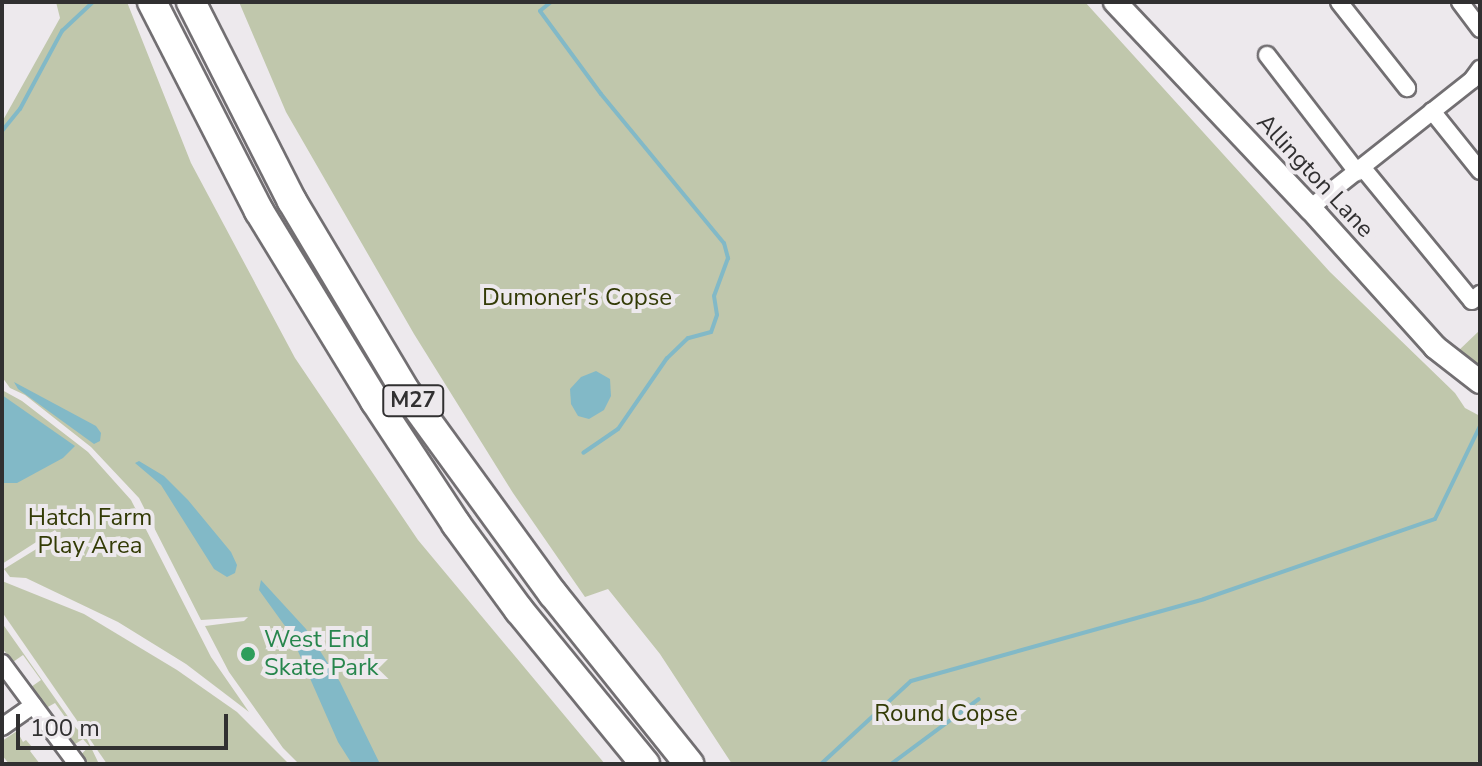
<!DOCTYPE html>
<style>
body{margin:0}
#map{position:relative;width:1482px;height:766px;overflow:hidden;background:#ede9ed;font-family:"Nunito Sans",sans-serif}
div>[style]{position:absolute}
.green>*{inset:0;background:#c0c7ac}
.water>*{inset:0;background:#82b9c7}
.stream>*{height:4px;margin:-2px;padding:0 2px;transform-origin:2px;border-radius:2px;background:#82b9c7}
.roads{filter:drop-shadow(2px 0 #726f72) drop-shadow(-2px 0 #726f72) drop-shadow(0 2px #726f72) drop-shadow(0 -2px #726f72)}
.street>*{height:16px;margin:-8px;padding:0 8px;transform-origin:8px;border-radius:8px;background:#fff}
.secondary>*{height:22px;margin:-11px;padding:0 11px;transform-origin:11px;border-radius:11px;background:#fff}
.highway>*{height:28px;margin:-14px;padding:0 14px;transform-origin:14px;border-radius:14px;background:#fff}
.dots>*{width:22px;height:22px;translate:-50% -50%;box-sizing:border-box;border:4px solid #ede9ed;border-radius:50%}
span{translate:-50% -50%;white-space:nowrap;text-align:center;line-height:1.15;-webkit-text-stroke:8px #ede9ed;paint-order:stroke}
.shield-label span{padding:2px 6px;background:#ede9ed;border:2px solid;border-radius:6px;-webkit-text-stroke-width:0}
.shield-label{font-size:22px;color:#313031;font-weight:700}
.street-label{font-size:24px;color:#313031}
.park-label{font-size:24px;color:#333b06}
.leisure-label{font-size:24px;color:#27864d}
.left{translate:0 -50%;text-align:left}
.frame{position:absolute;inset:0;border:4px solid #313031;pointer-events:none}
.scale{position:absolute;left:16px;top:714px;width:212px;height:36px;box-sizing:border-box;border:4px solid #313031;border-top:0;padding-left:10px;font-size:24px;line-height:28px;white-space:nowrap;color:#313031;-webkit-text-stroke:6px #ede9ed;paint-order:stroke}
</style>
<div id="map">
<div class="green">
<i style="clip-path:polygon(56px 2px,127px 2px,191px 163px,295px 358px,418px 540px,605px 764px,299px 764px,283px 748px,229px 672px,205px 626px,244px 621px,248px 617px,201px 620px,139px 498px,91px 447px,25px 395px,10px 388px,2px 377px,2px 122px,60px 18px)"></i>
<i style="clip-path:polygon(239px 2px,1085px 2px,1330px 272px,1455px 393px,1465px 408px,1480px 416px,1480px 759px,1475px 764px,732px 764px,660px 654px,608px 589px,585px 597px,513px 493px,414px 334px,286px 112px)"></i>
<i style="clip-path:polygon(1480px 330px,1480px 370px,1456px 353px)"></i>
<i style="clip-path:polygon(2px 390px,22px 401px,88px 452px,131px 500px,211px 657px,249px 712px,186px 664px,118px 622px,26px 578px,10px 577px,4px 569px,59px 535px,55px 530px,2px 564px)"></i>
<i style="clip-path:polygon(2px 581px,84px 614px,177px 670px,237px 712px,289px 764px,107px 764px,2px 612px)"></i>
<i style="clip-path:polygon(2px 623px,76px 728px,86px 737px,99px 764px,85px 764px,79px 757px,89px 746px,83px 739px,72px 746px,65px 735px,73px 729px,67px 720px,58px 726px,56px 723px,65px 717px,55px 703px,46px 708px,31px 687px,41px 680px,23px 655px,13px 662px,2px 648px)"></i>
<i style="clip-path:polygon(17px 731px,23px 742px,26px 740px,33px 748px,30px 751px,40px 764px,9px 764px,2px 755px,2px 741px)"></i>
</div>
<div class="water">
<i style="clip-path:polygon(596px 371px,610px 379px,611px 396px,604px 410px,589px 419px,578px 416px,571px 404px,570px 389px,581px 377px)"></i>
<i style="clip-path:polygon(14px 382px,96px 426px,101px 433px,100px 441px,94px 444px,18px 389px)"></i>
<i style="clip-path:polygon(2px 395px,75px 446px,63px 458px,17px 483px,2px 483px)"></i>
<i style="clip-path:polygon(139px 461px,164px 476px,188px 500px,231px 552px,237px 565px,235px 573px,227px 577px,214px 569px,161px 485px,135px 463px)"></i>
<i style="clip-path:polygon(261px 580px,306px 629px,340px 682px,380px 764px,352px 764px,338px 742px,290px 633px,259px 590px)"></i>
</div>
<div class="stream">
<i style="left:551px;top:2px;width:14px;rotate:141deg"></i>
<i style="left:540px;top:11px;width:103px;rotate:53.7deg"></i>
<i style="left:601px;top:94px;width:193px;rotate:50.5deg"></i>
<i style="left:724px;top:243px;width:16px;rotate:75deg"></i>
<i style="left:728px;top:258px;width:40px;rotate:110.2deg"></i>
<i style="left:714px;top:296px;width:19px;rotate:81deg"></i>
<i style="left:717px;top:315px;width:18px;rotate:109deg"></i>
<i style="left:711px;top:332px;width:24px;rotate:165deg"></i>
<i style="left:688px;top:338px;width:29px;rotate:136deg"></i>
<i style="left:667px;top:358px;width:86px;rotate:124.6deg"></i>
<i style="left:618px;top:429px;width:42px;rotate:145.6deg"></i>
<i style="left:2px;top:131px;width:28px;rotate:-51deg"></i>
<i style="left:20px;top:109px;width:89px;rotate:-61.7deg"></i>
<i style="left:62px;top:31px;width:42px;rotate:-43.1deg"></i>
<i style="left:821px;top:764px;width:122px;rotate:-42.7deg"></i>
<i style="left:911px;top:681px;width:304px;rotate:-15.6deg"></i>
<i style="left:1204px;top:599px;width:244px;rotate:-19.1deg"></i>
<i style="left:1435px;top:519px;width:103px;rotate:-64.2deg"></i>
<i style="left:891px;top:764px;width:109px;rotate:-36.5deg"></i>
</div>
<div class="roads">
<div class="street">
<i style="left:1339px;top:2px;width:110px;rotate:51.7deg"></i>
<i style="left:1460px;top:2px;width:34px;rotate:53deg"></i>
<i style="left:1267px;top:55px;width:148px;rotate:52.4deg"></i>
<i style="left:1432px;top:111px;width:77px;rotate:51.3deg"></i>
<i style="left:1362px;top:167px;width:173px;rotate:50.6deg"></i>
<i style="left:1472px;top:301px;width:11px;rotate:-41deg"></i>
<i style="left:1310px;top:208px;width:206px;rotate:-38.3deg"></i>
<i style="left:1472px;top:80px;width:14px;rotate:-54deg"></i>
<i style="left:2px;top:663px;width:126px;rotate:53.4deg"></i>
<i style="left:2px;top:727px;width:38px;rotate:-35deg"></i>
</div>
<div class="secondary">
<i style="left:1115px;top:2px;width:284px;rotate:46.6deg"></i>
<i style="left:1310px;top:208px;width:187px;rotate:48deg"></i>
<i style="left:1435px;top:347px;width:57px;rotate:37.9deg"></i>
</div>
<div class="highway">
<i style="left:152px;top:2px;width:235px;rotate:62.9deg"></i>
<i style="left:259px;top:211px;width:223px;rotate:58.6deg"></i>
<i style="left:375px;top:401px;width:147px;rotate:56.6deg"></i>
<i style="left:456px;top:524px;width:107px;rotate:53.8deg"></i>
<i style="left:519px;top:610px;width:199px;rotate:50.7deg"></i>
<i style="left:191px;top:2px;width:223px;rotate:63.1deg"></i>
<i style="left:292px;top:201px;width:222px;rotate:59.2deg"></i>
<i style="left:406px;top:392px;width:250px;rotate:54deg"></i>
<i style="left:553px;top:594px;width:218px;rotate:51.3deg"></i>
</div>
</div>
<div class="dots">
<i style="left:248px;top:654px;background:#2e9e5b"></i>
</div>
<div class="shield-label">
<span style="left:413px;top:401px">M27</span>
</div>
<div class="street-label">
<span style="left:1315px;top:176px;rotate:47deg">Allington Lane</span>
</div>
<div class="park-label">
<span style="left:577px;top:298px">Dumoner's Copse</span>
<span style="left:90px;top:532px">Hatch Farm<br>Play Area</span>
<span style="left:946px;top:714px">Round Copse</span>
</div>
<div class="leisure-label">
<span class="left" style="left:264px;top:654px">West End<br>Skate Park</span>
</div>
<div class="frame"></div>
<div class="scale">100 m</div>
</div>
